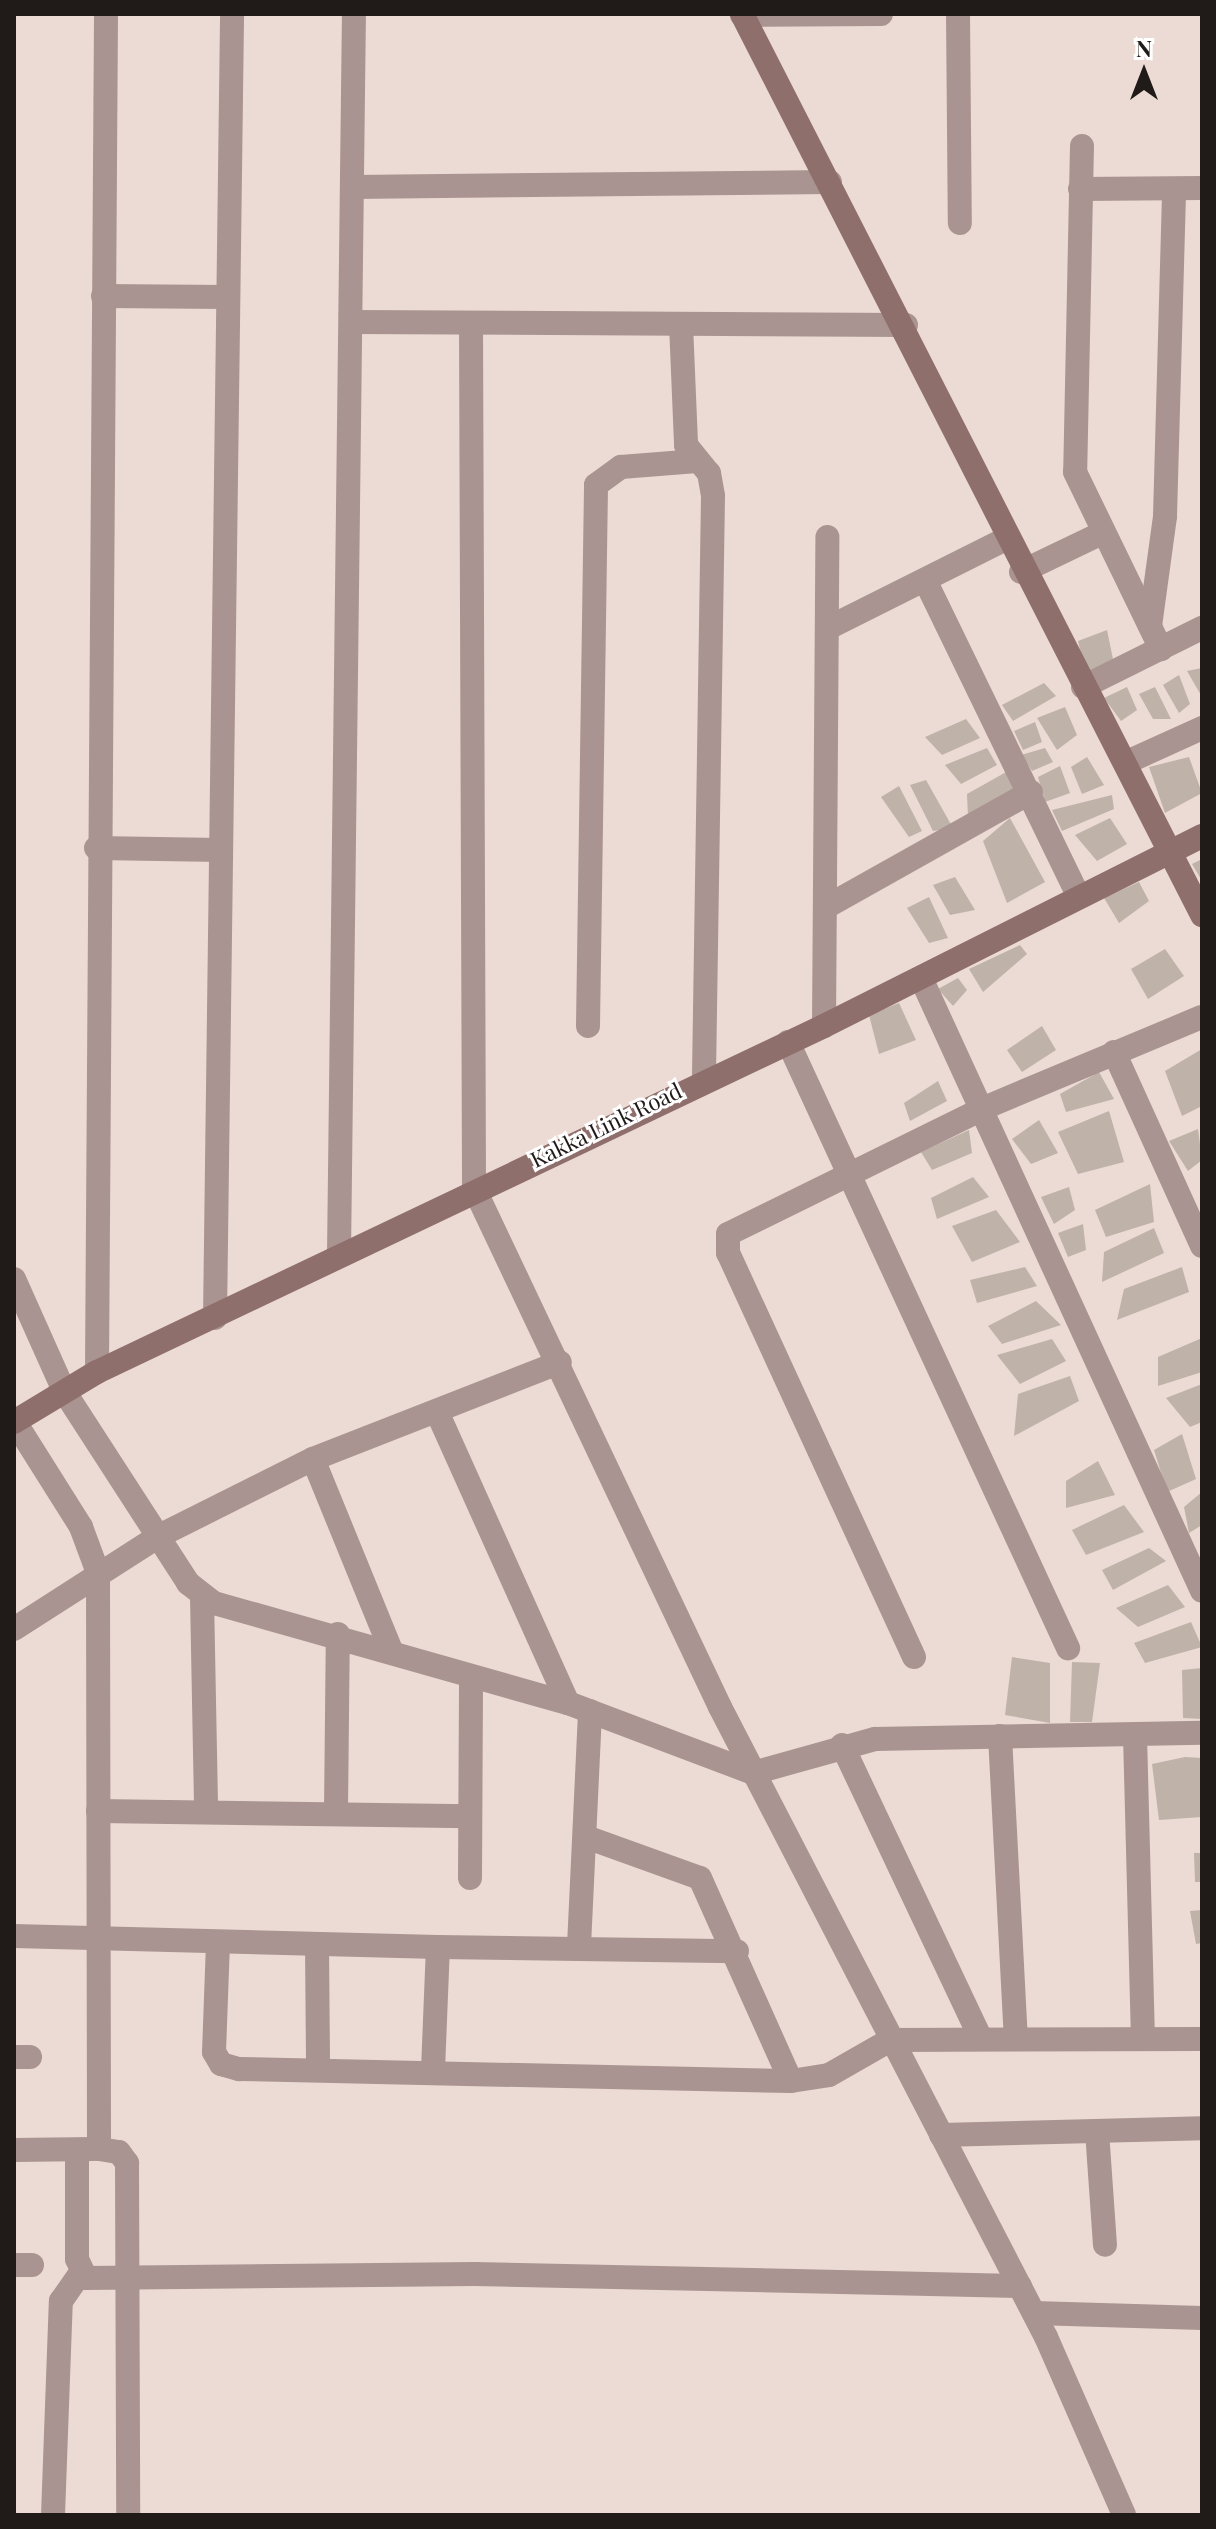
<!DOCTYPE html>
<style>
body{margin:0}
#map{position:relative;width:1216px;height:2529px;overflow:hidden;background:#ecdbd4;font-family:"Playfair Display",serif}
div>[style]{position:absolute}
.building>*{inset:0;background:#bfb2a8}
.street>*{height:24px;margin:-12px;padding:0 12px;transform-origin:12px;border-radius:12px;background:#aa9491}
.secondary>*{height:24px;margin:-12px;padding:0 12px;transform-origin:12px;border-radius:12px;background:#8f6f6c}
span{translate:-50% -50%;white-space:nowrap;text-align:center;line-height:1.15;-webkit-text-stroke:6px #fff;paint-order:stroke}
.street-label{font-size:22px;color:#201a18}
.frame{position:absolute;inset:0;border:16px solid #201a18;pointer-events:none}
.north{position:absolute;left:1104px;top:32px;width:80px;height:80px;-webkit-text-stroke:6px #fff;paint-order:stroke;rotate:0deg;font-size:22px;font-weight:700;line-height:32px;text-align:center;color:#201a18}
.north::after{content:'';display:block;margin:auto;width:28px;height:36px;background:#201a18;clip-path:polygon(50% 0,100% 100%,50% 72%,0 100%)}
</style>
<div id="map">
<div class="building">
<i style="clip-path:polygon(1107px 630px,1114px 664px,1086px 676px,1078px 641px)"></i>
<i style="clip-path:polygon(1202px 668px,1202px 697px,1187px 671px)"></i>
<i style="clip-path:polygon(1179px 675px,1190px 704px,1179px 713px,1163px 685px)"></i>
<i style="clip-path:polygon(1044px 683px,1056px 696px,1013px 721px,1002px 705px)"></i>
<i style="clip-path:polygon(1127px 687px,1137px 710px,1121px 721px,1104px 698px)"></i>
<i style="clip-path:polygon(1155px 687px,1171px 719px,1153px 719px,1139px 694px)"></i>
<i style="clip-path:polygon(1065px 707px,1077px 735px,1057px 750px,1037px 718px)"></i>
<i style="clip-path:polygon(966px 719px,980px 738px,942px 755px,925px 737px)"></i>
<i style="clip-path:polygon(1035px 722px,1042px 742px,1023px 750px,1014px 731px)"></i>
<i style="clip-path:polygon(987px 748px,997px 765px,961px 784px,945px 765px)"></i>
<i style="clip-path:polygon(1045px 748px,1053px 762px,1032px 771px,1021px 755px)"></i>
<i style="clip-path:polygon(1087px 757px,1104px 785px,1082px 794px,1071px 767px)"></i>
<i style="clip-path:polygon(1189px 757px,1202px 793px,1165px 813px,1149px 767px)"></i>
<i style="clip-path:polygon(1060px 766px,1070px 793px,1045px 802px,1038px 777px)"></i>
<i style="clip-path:polygon(1008px 771px,1014px 790px,968px 817px,967px 794px)"></i>
<i style="clip-path:polygon(926px 780px,953px 828px,933px 831px,910px 785px)"></i>
<i style="clip-path:polygon(899px 786px,922px 831px,909px 837px,881px 797px)"></i>
<i style="clip-path:polygon(1112px 795px,1114px 809px,1062px 831px,1052px 810px)"></i>
<i style="clip-path:polygon(1010px 818px,1045px 882px,1007px 903px,983px 841px)"></i>
<i style="clip-path:polygon(1110px 818px,1127px 844px,1097px 861px,1075px 835px)"></i>
<i style="clip-path:polygon(1202px 859px,1202px 881px,1192px 864px)"></i>
<i style="clip-path:polygon(955px 877px,975px 910px,950px 915px,933px 885px)"></i>
<i style="clip-path:polygon(1139px 882px,1149px 901px,1119px 923px,1104px 898px)"></i>
<i style="clip-path:polygon(929px 897px,948px 938px,929px 943px,907px 908px)"></i>
<i style="clip-path:polygon(1020px 945px,1027px 954px,983px 992px,969px 969px)"></i>
<i style="clip-path:polygon(1165px 949px,1184px 976px,1148px 999px,1131px 969px)"></i>
<i style="clip-path:polygon(958px 978px,967px 990px,953px 1006px,938px 989px)"></i>
<i style="clip-path:polygon(899px 1003px,916px 1040px,879px 1054px,869px 1015px)"></i>
<i style="clip-path:polygon(1042px 1026px,1056px 1050px,1022px 1072px,1007px 1050px)"></i>
<i style="clip-path:polygon(1202px 1049px,1202px 1106px,1182px 1116px,1165px 1071px)"></i>
<i style="clip-path:polygon(1099px 1072px,1114px 1099px,1066px 1112px,1060px 1094px)"></i>
<i style="clip-path:polygon(938px 1081px,947px 1101px,910px 1121px,904px 1103px)"></i>
<i style="clip-path:polygon(1109px 1111px,1124px 1162px,1078px 1174px,1058px 1132px)"></i>
<i style="clip-path:polygon(1039px 1120px,1058px 1153px,1031px 1164px,1012px 1139px)"></i>
<i style="clip-path:polygon(1198px 1129px,1202px 1160px,1188px 1171px,1169px 1141px)"></i>
<i style="clip-path:polygon(969px 1130px,972px 1153px,932px 1170px,921px 1152px)"></i>
<i style="clip-path:polygon(973px 1177px,989px 1197px,937px 1219px,931px 1198px)"></i>
<i style="clip-path:polygon(1150px 1184px,1154px 1222px,1106px 1237px,1095px 1210px)"></i>
<i style="clip-path:polygon(1069px 1187px,1075px 1210px,1054px 1224px,1041px 1197px)"></i>
<i style="clip-path:polygon(996px 1210px,1020px 1242px,972px 1262px,952px 1226px)"></i>
<i style="clip-path:polygon(1083px 1224px,1086px 1250px,1068px 1257px,1058px 1233px)"></i>
<i style="clip-path:polygon(1154px 1228px,1164px 1253px,1102px 1282px,1104px 1252px)"></i>
<i style="clip-path:polygon(1025px 1267px,1037px 1286px,977px 1303px,970px 1280px)"></i>
<i style="clip-path:polygon(1182px 1267px,1189px 1292px,1117px 1320px,1124px 1289px)"></i>
<i style="clip-path:polygon(1036px 1301px,1061px 1325px,1002px 1344px,988px 1326px)"></i>
<i style="clip-path:polygon(1202px 1338px,1202px 1372px,1158px 1386px,1158px 1357px)"></i>
<i style="clip-path:polygon(1052px 1339px,1066px 1361px,1020px 1384px,997px 1355px)"></i>
<i style="clip-path:polygon(1070px 1376px,1079px 1401px,1014px 1436px,1018px 1394px)"></i>
<i style="clip-path:polygon(1202px 1384px,1202px 1422px,1190px 1427px,1166px 1398px)"></i>
<i style="clip-path:polygon(1182px 1434px,1196px 1479px,1167px 1492px,1154px 1450px)"></i>
<i style="clip-path:polygon(1098px 1461px,1115px 1495px,1066px 1508px,1066px 1481px)"></i>
<i style="clip-path:polygon(1202px 1492px,1202px 1525px,1189px 1533px,1184px 1507px)"></i>
<i style="clip-path:polygon(1124px 1505px,1144px 1532px,1086px 1555px,1072px 1530px)"></i>
<i style="clip-path:polygon(1149px 1548px,1166px 1561px,1113px 1590px,1102px 1570px)"></i>
<i style="clip-path:polygon(1168px 1585px,1185px 1607px,1138px 1627px,1116px 1608px)"></i>
<i style="clip-path:polygon(1191px 1622px,1202px 1647px,1145px 1663px,1134px 1643px)"></i>
<i style="clip-path:polygon(1012px 1657px,1050px 1663px,1050px 1723px,1005px 1715px)"></i>
<i style="clip-path:polygon(1072px 1662px,1100px 1663px,1092px 1722px,1070px 1722px)"></i>
<i style="clip-path:polygon(1202px 1668px,1202px 1719px,1183px 1718px,1182px 1670px)"></i>
<i style="clip-path:polygon(1185px 1757px,1202px 1758px,1202px 1817px,1159px 1820px,1152px 1764px)"></i>
<i style="clip-path:polygon(1194px 1853px,1202px 1853px,1202px 1882px,1195px 1882px)"></i>
<i style="clip-path:polygon(1202px 1910px,1202px 1943px,1196px 1944px,1190px 1911px)"></i>
</div>
<div class="street">
<i style="left:958px;top:14px;width:209px;rotate:89.5deg"></i>
<i style="left:742px;top:15px;width:139px;rotate:-0.4deg"></i>
<i style="left:1082px;top:146px;width:326px;rotate:91.2deg"></i>
<i style="left:1075px;top:472px;width:197px;rotate:64.1deg"></i>
<i style="left:352px;top:187px;width:478px;rotate:-0.6deg"></i>
<i style="left:1080px;top:189px;width:122px;rotate:-0.5deg"></i>
<i style="left:103px;top:296px;width:123px;rotate:0.5deg"></i>
<i style="left:351px;top:322px;width:555px;rotate:0.31deg"></i>
<i style="left:471px;top:323px;width:865px;rotate:89.8deg"></i>
<i style="left:474px;top:1188px;width:574px;rotate:64.64deg"></i>
<i style="left:720px;top:1707px;width:709px;rotate:62.64deg"></i>
<i style="left:1046px;top:2337px;width:194px;rotate:66.3deg"></i>
<i style="left:681px;top:324px;width:121px;rotate:87.6deg"></i>
<i style="left:686px;top:445px;width:36px;rotate:51deg"></i>
<i style="left:709px;top:473px;width:23px;rotate:80deg"></i>
<i style="left:713px;top:496px;width:581px;rotate:90.89deg"></i>
<i style="left:1021px;top:572px;width:90px;rotate:-25.7deg"></i>
<i style="left:925px;top:580px;width:352px;rotate:64.1deg"></i>
<i style="left:1150px;top:626px;width:111px;rotate:-82.2deg"></i>
<i style="left:1165px;top:516px;width:327px;rotate:-88.4deg"></i>
<i style="left:828px;top:628px;width:197px;rotate:-26.6deg"></i>
<i style="left:1083px;top:687px;width:133px;rotate:-26.4deg"></i>
<i style="left:1125px;top:763px;width:85px;rotate:-24.4deg"></i>
<i style="left:96px;top:848px;width:125px;rotate:0.9deg"></i>
<i style="left:826px;top:907px;width:235px;rotate:-29.3deg"></i>
<i style="left:921px;top:978px;width:674px;rotate:65.37deg"></i>
<i style="left:588px;top:1026px;width:541px;rotate:-89.15deg"></i>
<i style="left:596px;top:485px;width:31px;rotate:-36deg"></i>
<i style="left:621px;top:467px;width:76px;rotate:-4.5deg"></i>
<i style="left:824px;top:1026px;width:489px;rotate:-89.6deg"></i>
<i style="left:788px;top:1042px;width:668px;rotate:65.2deg"></i>
<i style="left:1114px;top:1052px;width:213px;rotate:65.6deg"></i>
<i style="left:339px;top:1255px;width:1241px;rotate:-89.31deg"></i>
<i style="left:14px;top:1279px;width:123px;rotate:65.9deg"></i>
<i style="left:64px;top:1391px;width:229px;rotate:57.1deg"></i>
<i style="left:188px;top:1583px;width:33px;rotate:38deg"></i>
<i style="left:214px;top:1603px;width:368px;rotate:15.8deg"></i>
<i style="left:568px;top:1703px;width:198px;rotate:20.7deg"></i>
<i style="left:753px;top:1773px;width:127px;rotate:-15.6deg"></i>
<i style="left:875px;top:1739px;width:327px;rotate:-1.1deg"></i>
<i style="left:215px;top:1318px;width:1304px;rotate:-89.25deg"></i>
<i style="left:97px;top:1372px;width:1358px;rotate:-89.62deg"></i>
<i style="left:438px;top:1414px;width:317px;rotate:65.8deg"></i>
<i style="left:15px;top:1422px;width:124px;rotate:57.8deg"></i>
<i style="left:81px;top:1527px;width:49px;rotate:69.7deg"></i>
<i style="left:98px;top:1573px;width:576px;rotate:89.9deg"></i>
<i style="left:99px;top:2149px;width:20px;rotate:9deg"></i>
<i style="left:119px;top:2152px;width:14px;rotate:54deg"></i>
<i style="left:127px;top:2163px;width:352px;rotate:89.8deg"></i>
<i style="left:313px;top:1459px;width:206px;rotate:67.8deg"></i>
<i style="left:202px;top:1596px;width:214px;rotate:88.9deg"></i>
<i style="left:14px;top:1629px;width:172px;rotate:-32.7deg"></i>
<i style="left:159px;top:1536px;width:172px;rotate:-26.6deg"></i>
<i style="left:313px;top:1459px;width:265px;rotate:-21.4deg"></i>
<i style="left:914px;top:1657px;width:445px;rotate:-114.7deg"></i>
<i style="left:728px;top:1253px;width:19px;rotate:-90deg"></i>
<i style="left:728px;top:1234px;width:285px;rotate:-26.2deg"></i>
<i style="left:984px;top:1108px;width:236px;rotate:-22.7deg"></i>
<i style="left:1135px;top:1735px;width:304px;rotate:88.5deg"></i>
<i style="left:1000px;top:1736px;width:303px;rotate:87deg"></i>
<i style="left:842px;top:1745px;width:325px;rotate:64.7deg"></i>
<i style="left:98px;top:1811px;width:372px;rotate:0.8deg"></i>
<i style="left:336px;top:1811px;width:177px;rotate:-89.4deg"></i>
<i style="left:586px;top:1837px;width:121px;rotate:19.8deg"></i>
<i style="left:700px;top:1878px;width:222px;rotate:65.9deg"></i>
<i style="left:470px;top:1878px;width:200px;rotate:-89.7deg"></i>
<i style="left:14px;top:1936px;width:424px;rotate:1.5deg"></i>
<i style="left:218px;top:1943px;width:109px;rotate:92.1deg"></i>
<i style="left:214px;top:2052px;width:14px;rotate:60deg"></i>
<i style="left:221px;top:2064px;width:19px;rotate:16deg"></i>
<i style="left:239px;top:2069px;width:552px;rotate:1.25deg"></i>
<i style="left:791px;top:2081px;width:38px;rotate:-9deg"></i>
<i style="left:829px;top:2075px;width:70px;rotate:-29.8deg"></i>
<i style="left:890px;top:2040px;width:312px;rotate:-0.2deg"></i>
<i style="left:317px;top:1945px;width:123px;rotate:89.5deg"></i>
<i style="left:579px;top:1946px;width:235px;rotate:-87.3deg"></i>
<i style="left:14px;top:2057px;width:16px"></i>
<i style="left:433px;top:2070px;width:123px;rotate:-87.7deg"></i>
<i style="left:438px;top:1947px;width:299px;rotate:0.8deg"></i>
<i style="left:1097px;top:2131px;width:114px;rotate:86deg"></i>
<i style="left:941px;top:2135px;width:261px;rotate:-1.5deg"></i>
<i style="left:14px;top:2150px;width:79px;rotate:-0.7deg"></i>
<i style="left:77px;top:2150px;width:109px;rotate:90deg"></i>
<i style="left:77px;top:2259px;width:21px;rotate:65deg"></i>
<i style="left:86px;top:2278px;width:389px;rotate:-0.6deg"></i>
<i style="left:475px;top:2274px;width:545px;rotate:1.26deg"></i>
<i style="left:14px;top:2265px;width:18px"></i>
<i style="left:1034px;top:2313px;width:168px;rotate:1.7deg"></i>
<i style="left:53px;top:2515px;width:214px;rotate:-87.9deg"></i>
<i style="left:61px;top:2301px;width:33px;rotate:-55deg"></i>
</div>
<div class="secondary">
<i style="left:742px;top:14px;width:1012px;rotate:62.95deg"></i>
<i style="left:14px;top:1422px;width:97px;rotate:-31.1deg"></i>
<i style="left:97px;top:1372px;width:805px;rotate:-25.45deg"></i>
<i style="left:824px;top:1026px;width:423px;rotate:-26.7deg"></i>
</div>
<div class="street-label">
<span style="left:606px;top:1125px;rotate:-26deg">Kakka Link Road</span>
</div>
<div class="frame"></div>
<div class="north">N</div>
</div>
